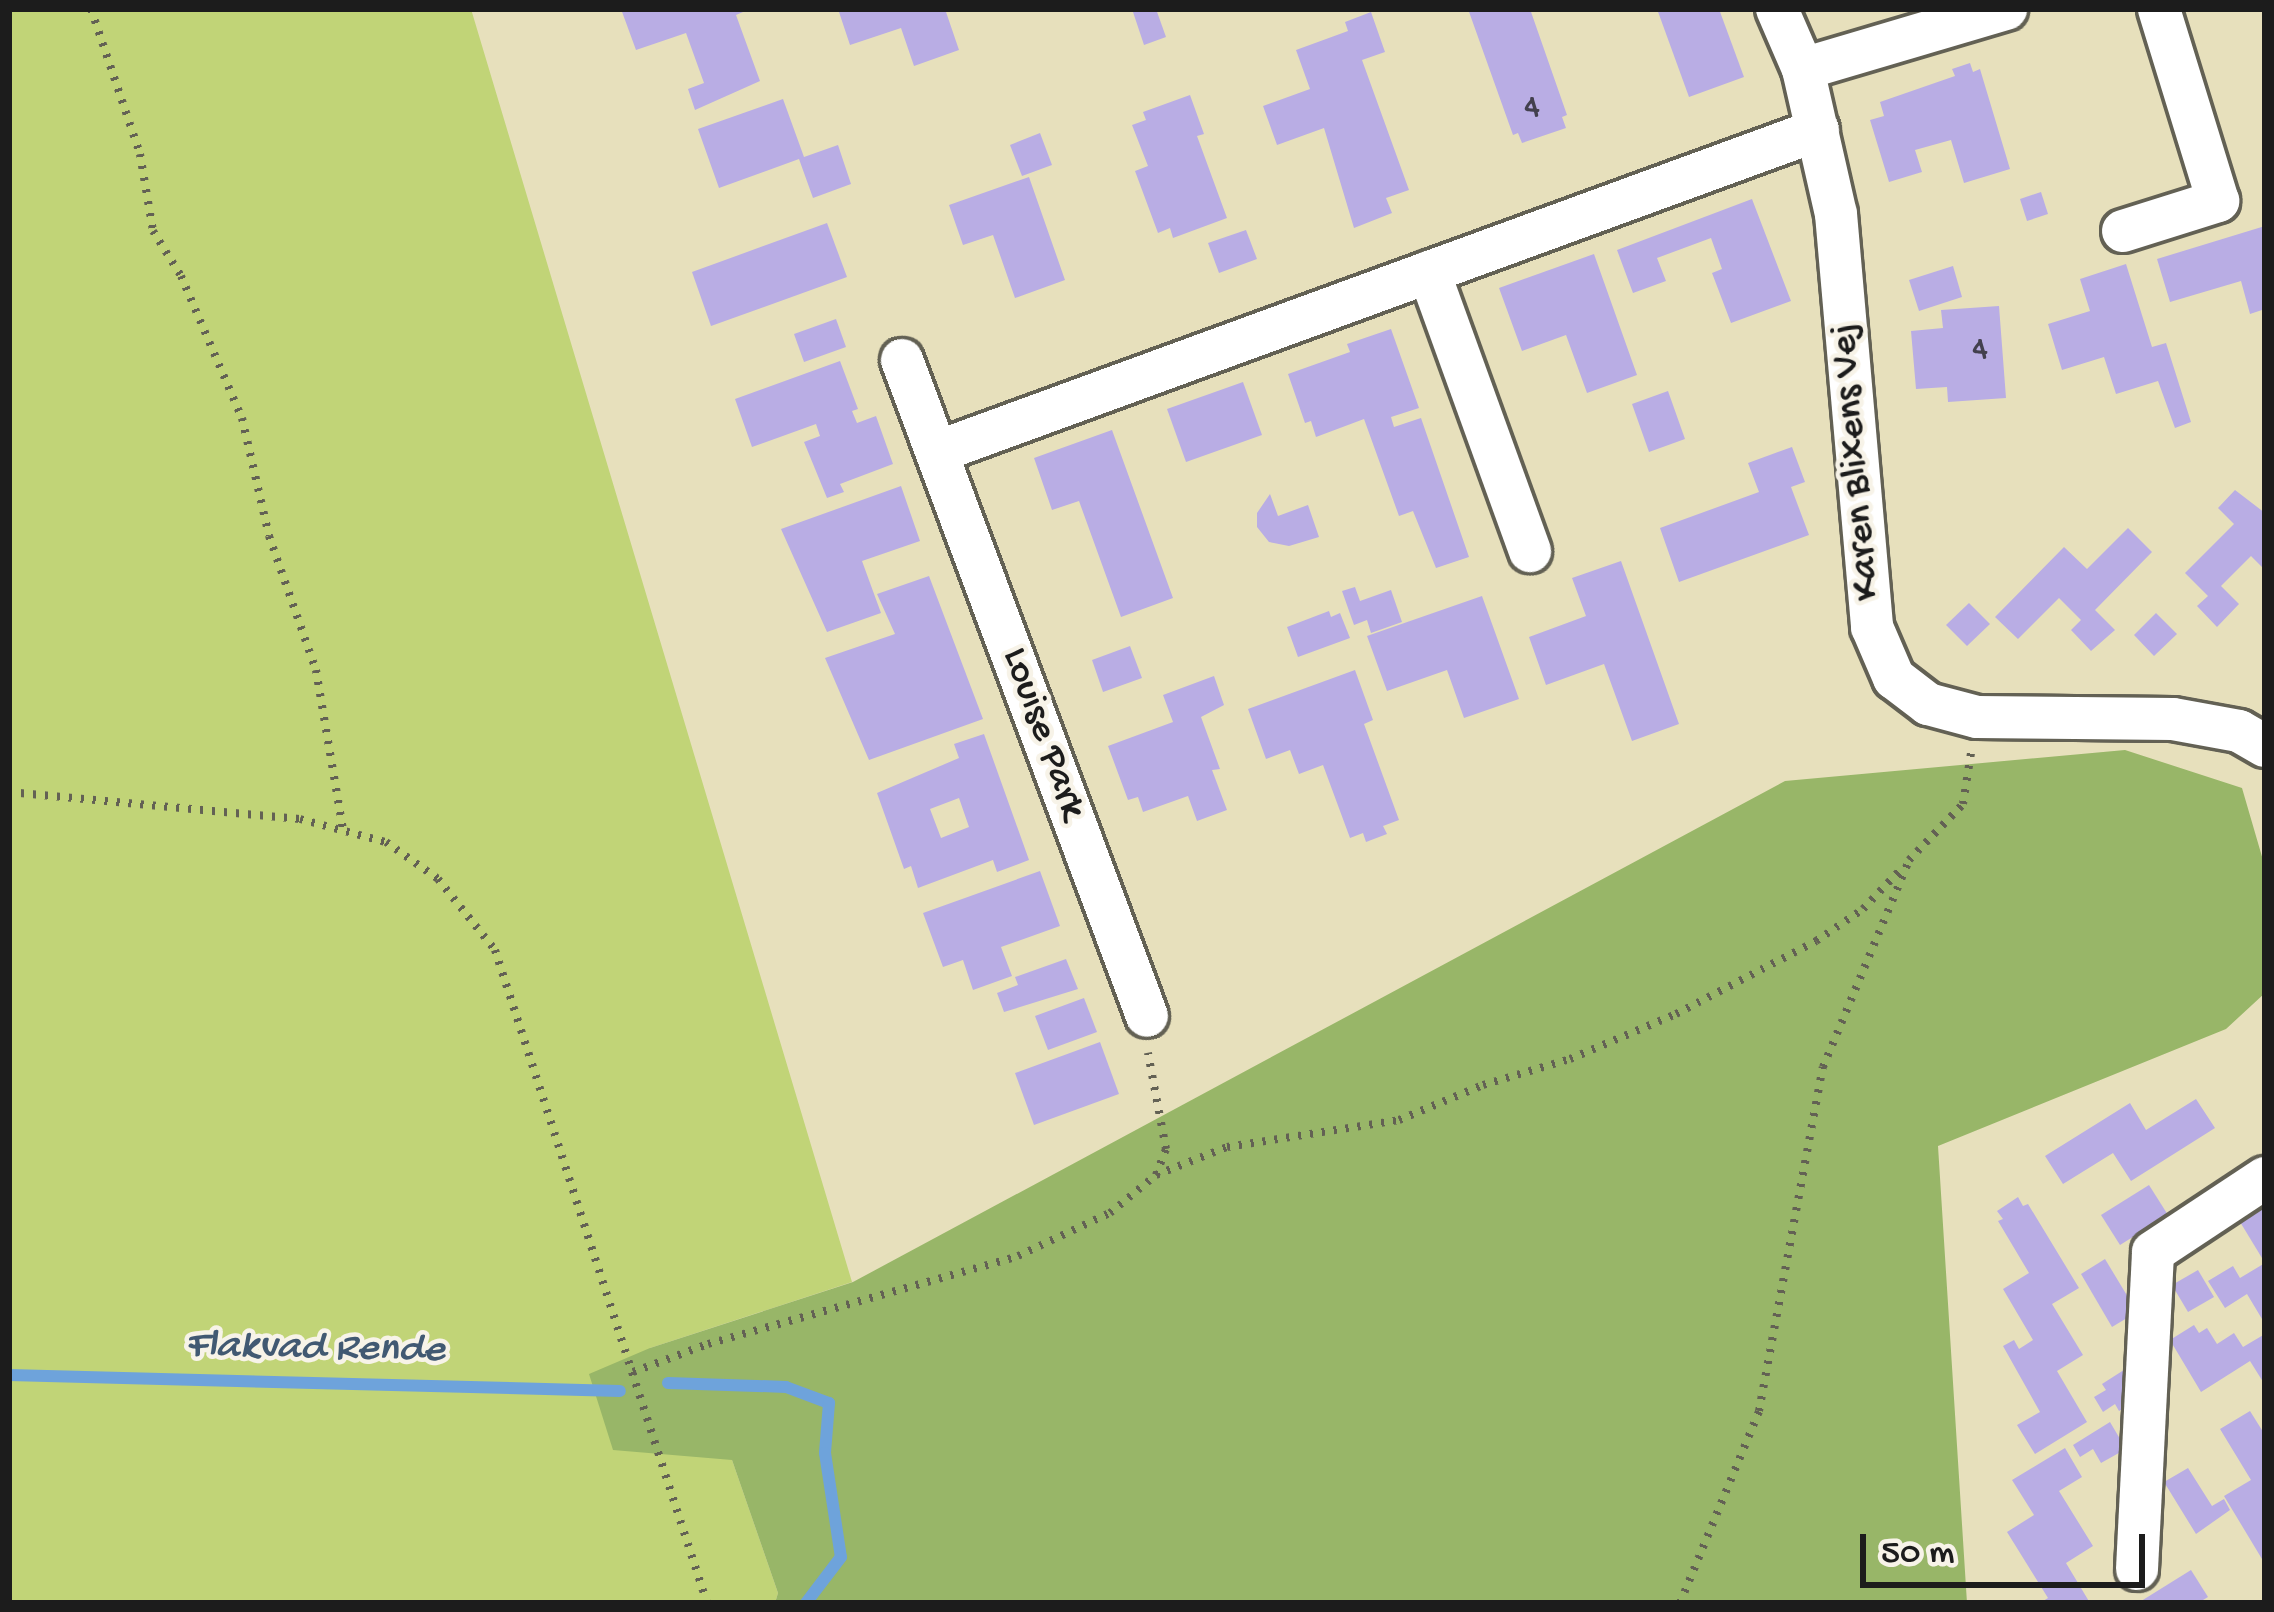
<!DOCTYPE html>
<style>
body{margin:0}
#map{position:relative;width:2274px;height:1612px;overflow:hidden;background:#e7e0bc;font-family:"Gochi Hand",sans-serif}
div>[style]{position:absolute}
.green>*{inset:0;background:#c1d477}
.forest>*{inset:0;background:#98b668}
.stream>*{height:12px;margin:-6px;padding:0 6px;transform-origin:6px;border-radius:6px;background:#6ea3db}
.building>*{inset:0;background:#b9ade4}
.path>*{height:8px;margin-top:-4px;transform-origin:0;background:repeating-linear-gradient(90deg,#636154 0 3px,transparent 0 12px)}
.roads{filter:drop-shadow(3px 0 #636154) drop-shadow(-3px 0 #636154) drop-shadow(0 3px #636154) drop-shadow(0 -3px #636154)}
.street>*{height:42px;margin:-21px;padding:0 21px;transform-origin:21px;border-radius:21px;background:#fff}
span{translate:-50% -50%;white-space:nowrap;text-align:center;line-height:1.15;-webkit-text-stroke:9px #f7f3e8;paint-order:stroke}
.number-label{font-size:33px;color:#43404e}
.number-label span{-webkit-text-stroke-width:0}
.street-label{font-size:39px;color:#1c1c1c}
.water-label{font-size:42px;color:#415972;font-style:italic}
.frame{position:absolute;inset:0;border:12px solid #1c1c1c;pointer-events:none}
.scale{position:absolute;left:1860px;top:1534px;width:285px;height:54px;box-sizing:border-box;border:6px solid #1c1c1c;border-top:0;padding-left:15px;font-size:36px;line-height:42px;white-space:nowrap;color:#1c1c1c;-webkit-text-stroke:9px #f7f3e8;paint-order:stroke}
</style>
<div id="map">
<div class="green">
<i style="clip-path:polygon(9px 9px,471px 9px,852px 1282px,650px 1348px,732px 1460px,778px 1593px,775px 1603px,9px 1603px)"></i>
</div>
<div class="forest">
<i style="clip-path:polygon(2125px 750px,2242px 788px,2265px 867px,2265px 993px,2226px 1029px,1938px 1146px,1967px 1603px,775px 1603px,778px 1593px,732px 1460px,613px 1450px,589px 1374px,650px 1348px,853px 1282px,1785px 781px)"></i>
</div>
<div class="stream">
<i style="left:9px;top:1375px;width:611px;rotate:1.5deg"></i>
<i style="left:668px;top:1383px;width:118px;rotate:1.9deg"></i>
<i style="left:786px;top:1387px;width:46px;rotate:20.4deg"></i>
<i style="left:829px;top:1403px;width:50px;rotate:94.6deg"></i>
<i style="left:825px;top:1453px;width:105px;rotate:81.3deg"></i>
<i style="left:841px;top:1557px;width:58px;rotate:127.3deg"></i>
</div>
<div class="building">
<i style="clip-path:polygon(621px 9px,750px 9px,736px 15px,760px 81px,695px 110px,688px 89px,704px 83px,686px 33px,636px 50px)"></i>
<i style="clip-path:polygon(838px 9px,945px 9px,959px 50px,914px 66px,901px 28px,850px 45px)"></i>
<i style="clip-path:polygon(1132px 9px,1156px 9px,1166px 37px,1144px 45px)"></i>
<i style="clip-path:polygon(1468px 9px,1530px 9px,1567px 115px,1562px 117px,1566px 128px,1522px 143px,1518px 133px,1513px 135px)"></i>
<i style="clip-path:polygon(1657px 9px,1719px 9px,1744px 77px,1689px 97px)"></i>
<i style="clip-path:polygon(1371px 12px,1385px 52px,1362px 60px,1409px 190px,1386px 198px,1392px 213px,1354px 228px,1324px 128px,1277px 145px,1263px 106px,1310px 89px,1296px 50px,1348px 31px,1345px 22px)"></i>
<i style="clip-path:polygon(1970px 63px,1973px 72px,1980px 69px,2010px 169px,1964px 183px,1951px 140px,1915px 150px,1922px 172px,1889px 182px,1870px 120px,1884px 116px,1880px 102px,1955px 76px,1952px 69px)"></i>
<i style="clip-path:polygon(1190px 95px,1204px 134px,1197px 136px,1227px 218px,1173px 238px,1170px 228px,1158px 233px,1135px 171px,1148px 166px,1132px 125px,1146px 120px,1143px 112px)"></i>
<i style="clip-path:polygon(783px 99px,804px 157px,838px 145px,851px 184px,813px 198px,799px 159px,719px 188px,698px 129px)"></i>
<i style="clip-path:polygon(1040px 133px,1052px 165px,1022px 176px,1010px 145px)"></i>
<i style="clip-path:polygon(1029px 177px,1065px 280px,1015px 298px,993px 235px,963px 245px,949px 205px)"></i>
<i style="clip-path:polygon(2041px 192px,2048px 214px,2027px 221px,2020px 199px)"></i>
<i style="clip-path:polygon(1752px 199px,1791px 301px,1731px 323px,1712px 273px,1722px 269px,1711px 238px,1657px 258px,1666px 281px,1633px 293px,1617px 250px)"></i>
<i style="clip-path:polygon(827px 223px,847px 277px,711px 326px,692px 272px)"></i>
<i style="clip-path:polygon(2265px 226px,2265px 309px,2250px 314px,2241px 281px,2170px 302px,2157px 259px)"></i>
<i style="clip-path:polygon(1246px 230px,1257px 259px,1219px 273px,1208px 243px)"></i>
<i style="clip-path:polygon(1594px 254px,1637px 375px,1587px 393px,1566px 335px,1522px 351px,1499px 288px)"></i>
<i style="clip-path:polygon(2126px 264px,2152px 347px,2166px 343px,2191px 422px,2175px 428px,2158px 381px,2116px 394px,2104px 357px,2062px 370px,2048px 324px,2090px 311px,2080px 279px)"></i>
<i style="clip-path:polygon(1953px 266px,1962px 297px,1919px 311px,1909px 280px)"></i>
<i style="clip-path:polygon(1999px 306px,2006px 398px,1948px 402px,1947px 387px,1916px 389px,1911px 331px,1943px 328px,1941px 310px)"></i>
<i style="clip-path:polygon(836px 319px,846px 347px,804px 362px,794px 334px)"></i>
<i style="clip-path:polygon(1391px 329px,1419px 408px,1391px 417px,1394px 427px,1421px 418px,1469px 557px,1436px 568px,1413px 511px,1399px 516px,1364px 419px,1316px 437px,1311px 421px,1305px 423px,1288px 374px,1350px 352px,1347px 344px)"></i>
<i style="clip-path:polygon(840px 361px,858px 409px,852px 411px,857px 423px,876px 416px,893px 464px,840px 484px,844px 492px,827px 498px,804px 442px,820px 436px,816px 424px,752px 447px,735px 399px)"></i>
<i style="clip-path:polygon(1243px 382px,1262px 435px,1186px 462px,1167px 409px)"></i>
<i style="clip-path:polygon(1668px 391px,1685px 439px,1649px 452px,1632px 404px)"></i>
<i style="clip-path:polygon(1112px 430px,1173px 598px,1121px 617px,1079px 501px,1052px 510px,1034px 458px)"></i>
<i style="clip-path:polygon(1792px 447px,1805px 482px,1791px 487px,1809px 535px,1679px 582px,1660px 528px,1759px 492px,1748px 463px)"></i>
<i style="clip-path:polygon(901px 486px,920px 541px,862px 561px,881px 613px,827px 632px,781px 529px)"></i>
<i style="clip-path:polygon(2235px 490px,2265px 513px,2265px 570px,2251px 556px,2221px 586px,2239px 604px,2217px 627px,2197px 606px,2208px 596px,2185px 573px,2234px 524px,2218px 508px)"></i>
<i style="clip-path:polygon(1270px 494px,1278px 516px,1308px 505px,1319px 537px,1289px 546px,1269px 542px,1257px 527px,1257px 513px)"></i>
<i style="clip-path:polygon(2128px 528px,2152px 552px,2095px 610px,2115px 630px,2091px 651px,2071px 630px,2081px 620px,2059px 598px,2018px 639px,1995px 617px,2064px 547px,2087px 569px)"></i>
<i style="clip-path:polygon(1621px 561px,1679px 724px,1632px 741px,1604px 664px,1546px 685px,1529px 637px,1586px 616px,1572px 578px)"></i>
<i style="clip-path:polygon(929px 576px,983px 719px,869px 760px,825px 658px,895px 634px,877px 594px)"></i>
<i style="clip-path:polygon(1355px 587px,1360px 601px,1391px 590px,1402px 622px,1371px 633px,1367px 620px,1354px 625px,1342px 591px)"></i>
<i style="clip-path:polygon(1482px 596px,1519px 699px,1464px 718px,1447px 670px,1387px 691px,1367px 636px)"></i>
<i style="clip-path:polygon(1969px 603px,1990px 624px,1967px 646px,1946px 625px)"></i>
<i style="clip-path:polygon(1329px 611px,1331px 617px,1340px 613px,1350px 638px,1298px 657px,1287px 627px)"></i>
<i style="clip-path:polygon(2156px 613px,2177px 634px,2154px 656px,2134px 635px)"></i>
<i style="clip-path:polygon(1130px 646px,1142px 678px,1103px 692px,1092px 660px)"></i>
<i style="clip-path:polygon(1355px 670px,1373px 720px,1364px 724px,1399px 820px,1383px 826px,1387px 834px,1366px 842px,1363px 833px,1350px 838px,1323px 765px,1299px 774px,1290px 750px,1266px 759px,1248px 709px)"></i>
<i style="clip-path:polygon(1214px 676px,1224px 705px,1201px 717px,1220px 769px,1212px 770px,1227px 810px,1197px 821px,1188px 796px,1143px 812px,1138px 797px,1128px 800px,1108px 746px,1173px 722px,1163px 695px)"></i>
<i style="clip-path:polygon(evenodd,984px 734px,1029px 860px,997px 872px,993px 860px,918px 888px,911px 866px,904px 869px,877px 793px,959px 758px,954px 744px,984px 734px,959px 798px,969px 827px,941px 838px,930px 809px,959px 798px)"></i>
<i style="clip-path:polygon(1040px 871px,1060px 926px,1001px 947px,1012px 976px,973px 990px,963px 960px,943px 967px,923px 913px)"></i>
<i style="clip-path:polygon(1066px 959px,1078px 989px,1004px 1012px,997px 993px,1018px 985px,1015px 977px)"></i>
<i style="clip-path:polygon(1084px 998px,1097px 1032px,1048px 1050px,1035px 1016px)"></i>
<i style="clip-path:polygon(1100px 1042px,1119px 1094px,1034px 1125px,1015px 1073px)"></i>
<i style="clip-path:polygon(2196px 1099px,2215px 1128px,2131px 1181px,2113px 1153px,2063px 1184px,2045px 1156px,2130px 1103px,2146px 1130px)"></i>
<i style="clip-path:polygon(2149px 1185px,2168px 1215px,2120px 1245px,2101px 1215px)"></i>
<i style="clip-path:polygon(2265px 1193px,2265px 1263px,2234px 1212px)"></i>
<i style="clip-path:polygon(2018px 1197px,2023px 1206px,2028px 1204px,2079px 1288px,2052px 1304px,2083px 1355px,2057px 1371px,2087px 1422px,2035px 1454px,2017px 1425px,2040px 1412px,2003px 1346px,2014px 1340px,2019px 1349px,2033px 1340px,2003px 1289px,2029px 1273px,1998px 1221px,2003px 1219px,1997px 1211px)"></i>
<i style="clip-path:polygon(2105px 1259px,2137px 1312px,2112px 1327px,2081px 1274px)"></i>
<i style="clip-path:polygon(2265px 1263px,2265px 1324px,2247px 1294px,2225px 1308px,2208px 1281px,2233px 1266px,2240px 1278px)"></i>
<i style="clip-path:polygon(2198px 1270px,2214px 1297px,2188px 1312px,2172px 1285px)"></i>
<i style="clip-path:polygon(2194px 1325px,2199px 1333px,2207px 1328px,2217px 1344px,2234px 1333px,2243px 1347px,2265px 1334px,2265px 1385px,2250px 1361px,2201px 1392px,2170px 1340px)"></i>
<i style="clip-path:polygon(2127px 1368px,2144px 1396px,2119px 1411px,2115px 1404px,2103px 1412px,2094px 1397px,2106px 1390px,2102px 1384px)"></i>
<i style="clip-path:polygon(2250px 1411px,2265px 1435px,2265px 1564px,2224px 1496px,2251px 1480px,2220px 1429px)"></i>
<i style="clip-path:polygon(2110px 1422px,2126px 1449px,2101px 1463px,2093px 1449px,2080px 1457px,2073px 1445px)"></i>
<i style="clip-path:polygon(2065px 1448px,2082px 1477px,2059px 1491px,2093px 1546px,2066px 1563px,2090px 1603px,2040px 1603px,2048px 1598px,2007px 1532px,2034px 1515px,2012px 1480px)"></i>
<i style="clip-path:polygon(2188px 1468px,2212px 1506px,2224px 1499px,2230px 1510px,2196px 1534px,2164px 1482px)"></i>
<i style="clip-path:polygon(2191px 1570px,2208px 1597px,2198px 1603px,2138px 1603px)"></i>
</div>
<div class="path">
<i style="left:91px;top:9px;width:153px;rotate:71.3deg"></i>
<i style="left:140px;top:154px;width:78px;rotate:80.4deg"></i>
<i style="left:153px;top:231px;width:53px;rotate:58.1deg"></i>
<i style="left:181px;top:276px;width:155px;rotate:66.8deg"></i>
<i style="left:242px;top:418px;width:121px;rotate:77.1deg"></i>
<i style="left:269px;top:536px;width:142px;rotate:70.7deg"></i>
<i style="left:316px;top:670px;width:162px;rotate:80.4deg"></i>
<i style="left:9px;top:792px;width:292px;rotate:5.3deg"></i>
<i style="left:300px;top:819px;width:89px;rotate:15deg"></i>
<i style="left:386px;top:842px;width:64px;rotate:35.4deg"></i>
<i style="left:438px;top:879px;width:91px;rotate:51.2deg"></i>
<i style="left:495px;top:950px;width:687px;rotate:72.01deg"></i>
<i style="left:1156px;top:1175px;width:76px;rotate:-21.5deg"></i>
<i style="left:1227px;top:1147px;width:174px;rotate:-8.9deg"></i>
<i style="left:1399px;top:1120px;width:91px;rotate:-22.6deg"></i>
<i style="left:1483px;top:1085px;width:91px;rotate:-16.6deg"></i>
<i style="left:1570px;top:1059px;width:115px;rotate:-23deg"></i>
<i style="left:1676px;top:1014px;width:158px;rotate:-27.5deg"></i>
<i style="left:1816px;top:941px;width:57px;rotate:-34.2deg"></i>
<i style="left:1863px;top:909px;width:58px;rotate:-46.4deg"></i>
<i style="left:633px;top:1372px;width:80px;rotate:-20.5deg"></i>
<i style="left:708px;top:1344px;width:322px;rotate:-15.8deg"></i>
<i style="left:1018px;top:1256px;width:102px;rotate:-25.1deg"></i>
<i style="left:1110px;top:1213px;width:60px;rotate:-39.6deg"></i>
<i style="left:1156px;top:1175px;width:28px;rotate:-69deg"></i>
<i style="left:1166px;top:1149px;width:98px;rotate:-100.6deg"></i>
<i style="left:1680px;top:1603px;width:208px;rotate:-67.6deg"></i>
<i style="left:1759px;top:1411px;width:350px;rotate:-79.5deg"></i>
<i style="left:1823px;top:1067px;width:224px;rotate:-67.4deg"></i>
<i style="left:1909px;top:860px;width:78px;rotate:-46deg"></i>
<i style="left:1963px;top:804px;width:52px;rotate:-81.1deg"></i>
</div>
<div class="roads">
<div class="street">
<i style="left:1777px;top:9px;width:65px;rotate:66.6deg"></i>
<i style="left:1803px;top:69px;width:149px;rotate:77.2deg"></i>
<i style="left:1836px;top:214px;width:415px;rotate:85deg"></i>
<i style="left:1872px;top:627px;width:56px;rotate:66.7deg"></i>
<i style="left:1894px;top:678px;width:43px;rotate:37.4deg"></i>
<i style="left:1928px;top:704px;width:51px;rotate:14.9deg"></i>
<i style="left:1977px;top:717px;width:196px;rotate:0.6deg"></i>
<i style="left:2173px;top:719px;width:67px;rotate:10.3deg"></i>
<i style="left:2239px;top:731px;width:30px;rotate:30deg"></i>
<i style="left:1803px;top:69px;width:212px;rotate:-16.5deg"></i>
<i style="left:2123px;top:231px;width:100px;rotate:-17.5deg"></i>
<i style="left:2218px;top:201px;width:201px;rotate:-107.1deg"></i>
<i style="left:1429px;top:272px;width:297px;rotate:70.1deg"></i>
<i style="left:902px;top:360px;width:700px;rotate:69.52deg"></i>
<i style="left:937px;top:452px;width:938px;rotate:-20.08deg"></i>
<i style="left:2137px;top:1569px;width:317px;rotate:-87.1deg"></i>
<i style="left:2153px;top:1252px;width:134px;rotate:-33.5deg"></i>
</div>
</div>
<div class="number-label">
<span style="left:1532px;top:109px">4</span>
<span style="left:1980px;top:351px">4</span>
</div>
<div class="street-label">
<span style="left:1857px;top:462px;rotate:-95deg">Karen Blixens Vej</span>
<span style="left:1042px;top:734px;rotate:70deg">Louise Park</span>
</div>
<div class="water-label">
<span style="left:315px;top:1350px;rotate:1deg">Flakvad Rende</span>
</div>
<div class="frame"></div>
<div class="scale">50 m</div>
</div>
